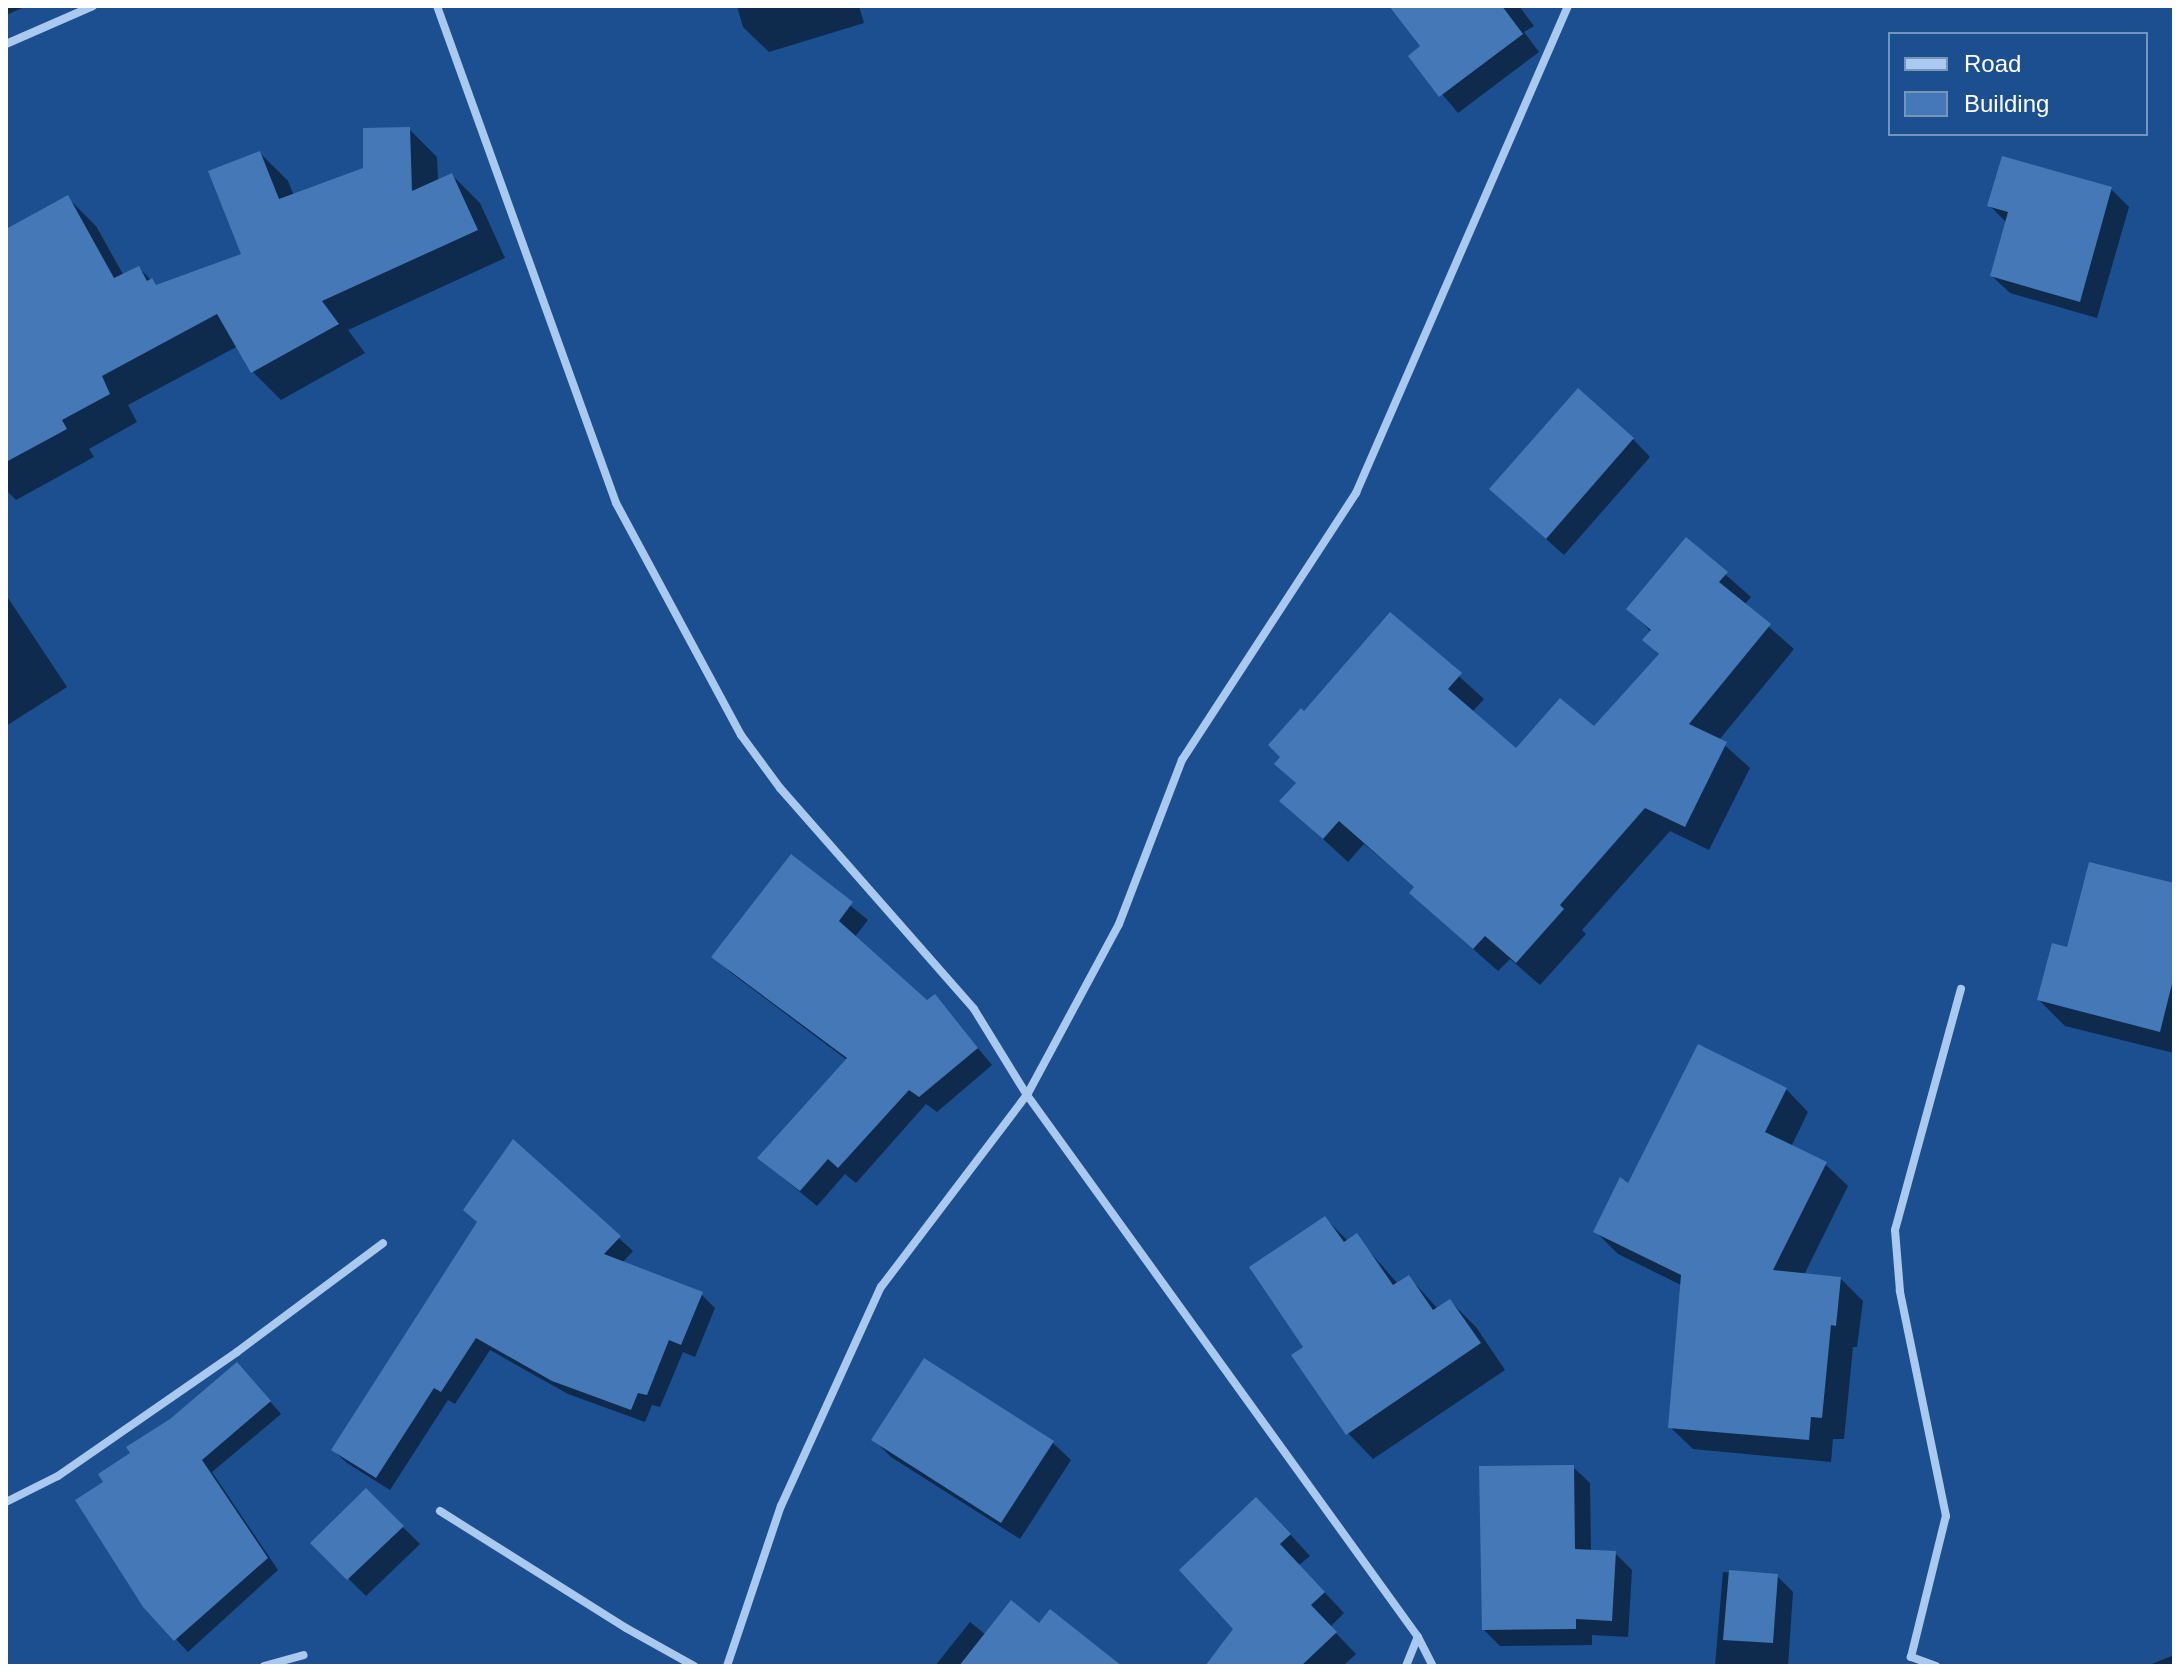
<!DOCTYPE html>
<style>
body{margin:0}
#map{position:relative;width:2180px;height:1672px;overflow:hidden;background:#1b4f8f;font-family:Arial,sans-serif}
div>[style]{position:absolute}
.shadow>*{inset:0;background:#0007}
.building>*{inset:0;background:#4478b7}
.minor>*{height:8px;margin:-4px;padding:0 4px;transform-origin:4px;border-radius:4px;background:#a9c9ee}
span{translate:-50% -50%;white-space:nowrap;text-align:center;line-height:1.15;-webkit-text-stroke:6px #1b4f8f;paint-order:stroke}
.frame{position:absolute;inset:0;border:8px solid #fff;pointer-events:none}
.legend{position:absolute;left:1888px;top:32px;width:260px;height:104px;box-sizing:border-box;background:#1b4f8f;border:2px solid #7695bc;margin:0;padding:10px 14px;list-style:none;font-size:24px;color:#fff}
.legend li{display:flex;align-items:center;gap:16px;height:40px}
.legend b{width:40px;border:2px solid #7695bc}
</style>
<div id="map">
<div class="shadow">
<i style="clip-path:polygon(6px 6px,27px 6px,6px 15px)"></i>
<i style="clip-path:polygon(737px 6px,859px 6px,864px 23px,769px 52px,743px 27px)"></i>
<i style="clip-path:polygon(1391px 6px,1519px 6px,1534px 26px,1524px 32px,1539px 52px,1458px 113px,1410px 56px,1423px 47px)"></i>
<i style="clip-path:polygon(409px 129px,437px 157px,438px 181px,452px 175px,480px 203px,505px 258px,348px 330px,365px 353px,281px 400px,253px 372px,238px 346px,128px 405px,137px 422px,89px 449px,94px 457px,16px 500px,6px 490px,6px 228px,8px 230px,68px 198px,96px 226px,124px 276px,139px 268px,157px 286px,244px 255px,260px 153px,288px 181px,294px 196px,365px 169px)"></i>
<i style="clip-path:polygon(2111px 189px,2129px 207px,2097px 318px,2010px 293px,1992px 276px,2007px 223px,1990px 206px)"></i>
<i style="clip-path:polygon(1633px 439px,1650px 457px,1564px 555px,1509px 506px)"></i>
<i style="clip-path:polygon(1686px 540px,1751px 597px,1744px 605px,1794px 649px,1719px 740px,1750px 768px,1709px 850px,1670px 831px,1582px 930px,1586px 934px,1540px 985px,1510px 959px,1498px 971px,1436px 916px,1416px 888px,1364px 844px,1348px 862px,1282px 801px,1297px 784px,1277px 764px,1305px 714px,1390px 614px,1484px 699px,1472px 712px,1516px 750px,1594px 729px,1660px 656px,1645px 640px,1651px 632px,1629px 609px)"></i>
<i style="clip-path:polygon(6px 595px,67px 687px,6px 726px)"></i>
<i style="clip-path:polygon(791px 857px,868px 920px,854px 938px,927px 1003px,935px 997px,992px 1065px,937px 1112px,926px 1104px,856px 1183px,845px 1174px,817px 1206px,759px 1158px,847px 1060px,730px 972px,714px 956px)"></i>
<i style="clip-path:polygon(2174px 885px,2174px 1053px,2065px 1026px,2039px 1000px,2069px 949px)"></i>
<i style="clip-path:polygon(1786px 1089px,1808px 1112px,1791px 1147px,1825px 1164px,1848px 1186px,1804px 1275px,1840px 1278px,1863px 1301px,1857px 1347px,1853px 1347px,1844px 1439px,1833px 1439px,1831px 1462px,1693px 1449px,1670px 1427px,1683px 1286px,1618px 1254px,1595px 1231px,1629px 1186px)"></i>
<i style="clip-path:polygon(513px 1142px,633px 1251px,622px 1263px,701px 1294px,715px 1308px,695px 1357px,683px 1352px,660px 1407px,652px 1405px,645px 1422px,568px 1394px,490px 1350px,455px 1404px,448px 1400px,390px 1490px,347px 1463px,333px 1450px,479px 1223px)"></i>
<i style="clip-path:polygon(1325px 1218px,1348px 1241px,1356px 1236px,1398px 1284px,1409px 1277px,1438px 1309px,1450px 1301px,1476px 1327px,1505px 1370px,1373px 1459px,1348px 1433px,1306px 1347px)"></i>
<i style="clip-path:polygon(925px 1361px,1053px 1443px,1071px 1460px,1020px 1539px,891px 1457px,873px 1439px)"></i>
<i style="clip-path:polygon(248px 1376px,281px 1414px,212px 1472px,278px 1570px,188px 1652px,145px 1606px,105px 1483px,133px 1454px)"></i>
<i style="clip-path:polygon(1573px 1467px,1590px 1483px,1591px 1552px,1615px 1553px,1632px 1570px,1628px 1637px,1592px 1635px,1592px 1645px,1500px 1646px,1483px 1629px)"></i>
<i style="clip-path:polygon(366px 1491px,420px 1544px,366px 1596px,312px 1543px)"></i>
<i style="clip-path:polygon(1277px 1520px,1310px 1556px,1299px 1565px,1344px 1613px,1330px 1627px,1356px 1654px,1343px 1666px,1208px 1666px,1236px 1629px)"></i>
<i style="clip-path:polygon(1723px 1572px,1777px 1576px,1793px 1592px,1788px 1666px,1715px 1666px)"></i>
<i style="clip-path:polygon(970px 1622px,986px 1635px,1039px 1625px,1105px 1666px,935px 1666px)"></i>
<i style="clip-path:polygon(2174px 1655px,2174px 1666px,2147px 1666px)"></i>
</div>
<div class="building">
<i style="clip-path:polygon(1389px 6px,1502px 6px,1523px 34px,1439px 97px,1408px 56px,1420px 46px)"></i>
<i style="clip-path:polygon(410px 127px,412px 191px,452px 173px,478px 230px,322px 301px,339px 324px,251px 373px,217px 314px,102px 376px,110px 394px,62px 420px,67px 429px,6px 462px,6px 229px,68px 195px,114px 278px,139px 266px,147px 281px,152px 278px,156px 285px,241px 254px,208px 171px,260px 151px,279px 199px,363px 168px,363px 128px)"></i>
<i style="clip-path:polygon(2002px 156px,2112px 187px,2080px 302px,1990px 276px,2008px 212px,1987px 206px)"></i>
<i style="clip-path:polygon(1578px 388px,1634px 438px,1546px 539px,1489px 489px)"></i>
<i style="clip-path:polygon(1686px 537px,1728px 572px,1719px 582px,1771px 624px,1689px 724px,1727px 742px,1685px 827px,1645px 808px,1560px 905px,1564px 909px,1516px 963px,1485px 936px,1473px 949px,1409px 893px,1414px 887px,1339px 821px,1323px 839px,1279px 801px,1296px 783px,1274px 764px,1280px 757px,1268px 745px,1301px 708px,1304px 711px,1390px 612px,1462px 673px,1448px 689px,1516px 748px,1560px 698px,1594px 726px,1659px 654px,1642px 640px,1651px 630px,1626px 609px)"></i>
<i style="clip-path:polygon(791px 854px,853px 902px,839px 921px,927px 1000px,935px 994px,978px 1048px,919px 1097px,909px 1090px,838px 1168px,828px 1159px,800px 1191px,757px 1158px,847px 1058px,711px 957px)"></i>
<i style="clip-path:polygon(2089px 862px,2174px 883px,2174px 976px,2160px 1032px,2037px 1000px,2052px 943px,2067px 947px)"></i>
<i style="clip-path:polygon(1698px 1044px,1787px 1088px,1765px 1132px,1827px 1162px,1773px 1270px,1841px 1277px,1836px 1326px,1831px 1325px,1822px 1418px,1811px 1417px,1809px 1440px,1668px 1428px,1681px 1275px,1593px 1232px,1620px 1177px,1628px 1183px)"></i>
<i style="clip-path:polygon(513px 1139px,621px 1236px,604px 1254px,703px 1292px,681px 1345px,669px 1340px,647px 1395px,638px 1393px,631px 1410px,552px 1381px,476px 1338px,441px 1392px,434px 1388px,376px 1478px,331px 1450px,477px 1222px,463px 1210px)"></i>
<i style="clip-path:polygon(1325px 1216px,1344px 1242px,1357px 1233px,1393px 1285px,1409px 1275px,1433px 1310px,1450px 1299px,1481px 1343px,1346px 1435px,1291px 1355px,1303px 1347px,1249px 1267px)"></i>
<i style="clip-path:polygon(924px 1358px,1054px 1441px,1001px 1523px,871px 1440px)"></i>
<i style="clip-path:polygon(237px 1362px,271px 1401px,202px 1460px,268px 1558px,174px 1641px,143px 1607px,75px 1500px,103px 1482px,98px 1474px,130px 1453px,126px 1447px,170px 1419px)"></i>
<i style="clip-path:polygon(1574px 1465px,1575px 1549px,1616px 1551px,1612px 1621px,1576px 1619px,1576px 1629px,1482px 1630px,1479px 1466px)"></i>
<i style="clip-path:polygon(366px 1488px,404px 1526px,347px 1580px,310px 1543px)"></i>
<i style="clip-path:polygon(1256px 1497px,1291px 1534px,1280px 1544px,1325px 1592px,1311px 1605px,1337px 1632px,1301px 1666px,1205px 1666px,1233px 1629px,1179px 1570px)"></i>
<i style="clip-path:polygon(1729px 1570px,1778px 1574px,1773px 1643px,1723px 1640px)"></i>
<i style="clip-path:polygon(1011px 1600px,1039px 1623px,1050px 1609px,1122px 1666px,959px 1666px)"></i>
</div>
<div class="minor">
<i style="left:437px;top:6px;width:528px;rotate:70.19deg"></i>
<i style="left:616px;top:503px;width:264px;rotate:61.7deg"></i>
<i style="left:741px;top:735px;width:66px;rotate:53.7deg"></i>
<i style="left:780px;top:788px;width:294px;rotate:48.7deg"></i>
<i style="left:974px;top:1009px;width:101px;rotate:58.4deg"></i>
<i style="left:1027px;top:1095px;width:668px;rotate:54.19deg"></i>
<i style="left:1418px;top:1637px;width:33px;rotate:63deg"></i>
<i style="left:6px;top:44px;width:95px;rotate:-23.6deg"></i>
<i style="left:6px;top:1502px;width:58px;rotate:-26.6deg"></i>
<i style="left:58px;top:1476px;width:218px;rotate:-34.7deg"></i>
<i style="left:237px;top:1352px;width:182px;rotate:-36.7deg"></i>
<i style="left:440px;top:1511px;width:220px;rotate:32.2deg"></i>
<i style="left:626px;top:1628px;width:78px;rotate:29.2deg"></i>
<i style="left:264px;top:1666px;width:41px;rotate:-15.4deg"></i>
<i style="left:727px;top:1666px;width:169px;rotate:-71.4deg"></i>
<i style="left:781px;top:1506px;width:241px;rotate:-65.5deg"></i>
<i style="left:881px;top:1287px;width:241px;rotate:-52.8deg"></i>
<i style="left:1027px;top:1095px;width:194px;rotate:-61.7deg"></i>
<i style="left:1119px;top:924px;width:176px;rotate:-69deg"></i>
<i style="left:1182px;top:760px;width:319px;rotate:-56.9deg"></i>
<i style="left:1356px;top:493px;width:531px;rotate:-66.48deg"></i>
<i style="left:1406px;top:1666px;width:31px;rotate:-68deg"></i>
<i style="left:1936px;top:1666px;width:27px;rotate:-160deg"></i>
<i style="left:1911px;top:1657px;width:145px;rotate:-76.1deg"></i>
<i style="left:1946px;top:1516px;width:230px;rotate:-101.6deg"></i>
<i style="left:1900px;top:1291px;width:61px;rotate:-94.7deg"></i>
<i style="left:1895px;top:1230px;width:250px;rotate:-74.7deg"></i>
</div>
<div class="frame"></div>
<ul class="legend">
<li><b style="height:10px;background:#a9c9ee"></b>Road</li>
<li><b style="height:22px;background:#4478b7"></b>Building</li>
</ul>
</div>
